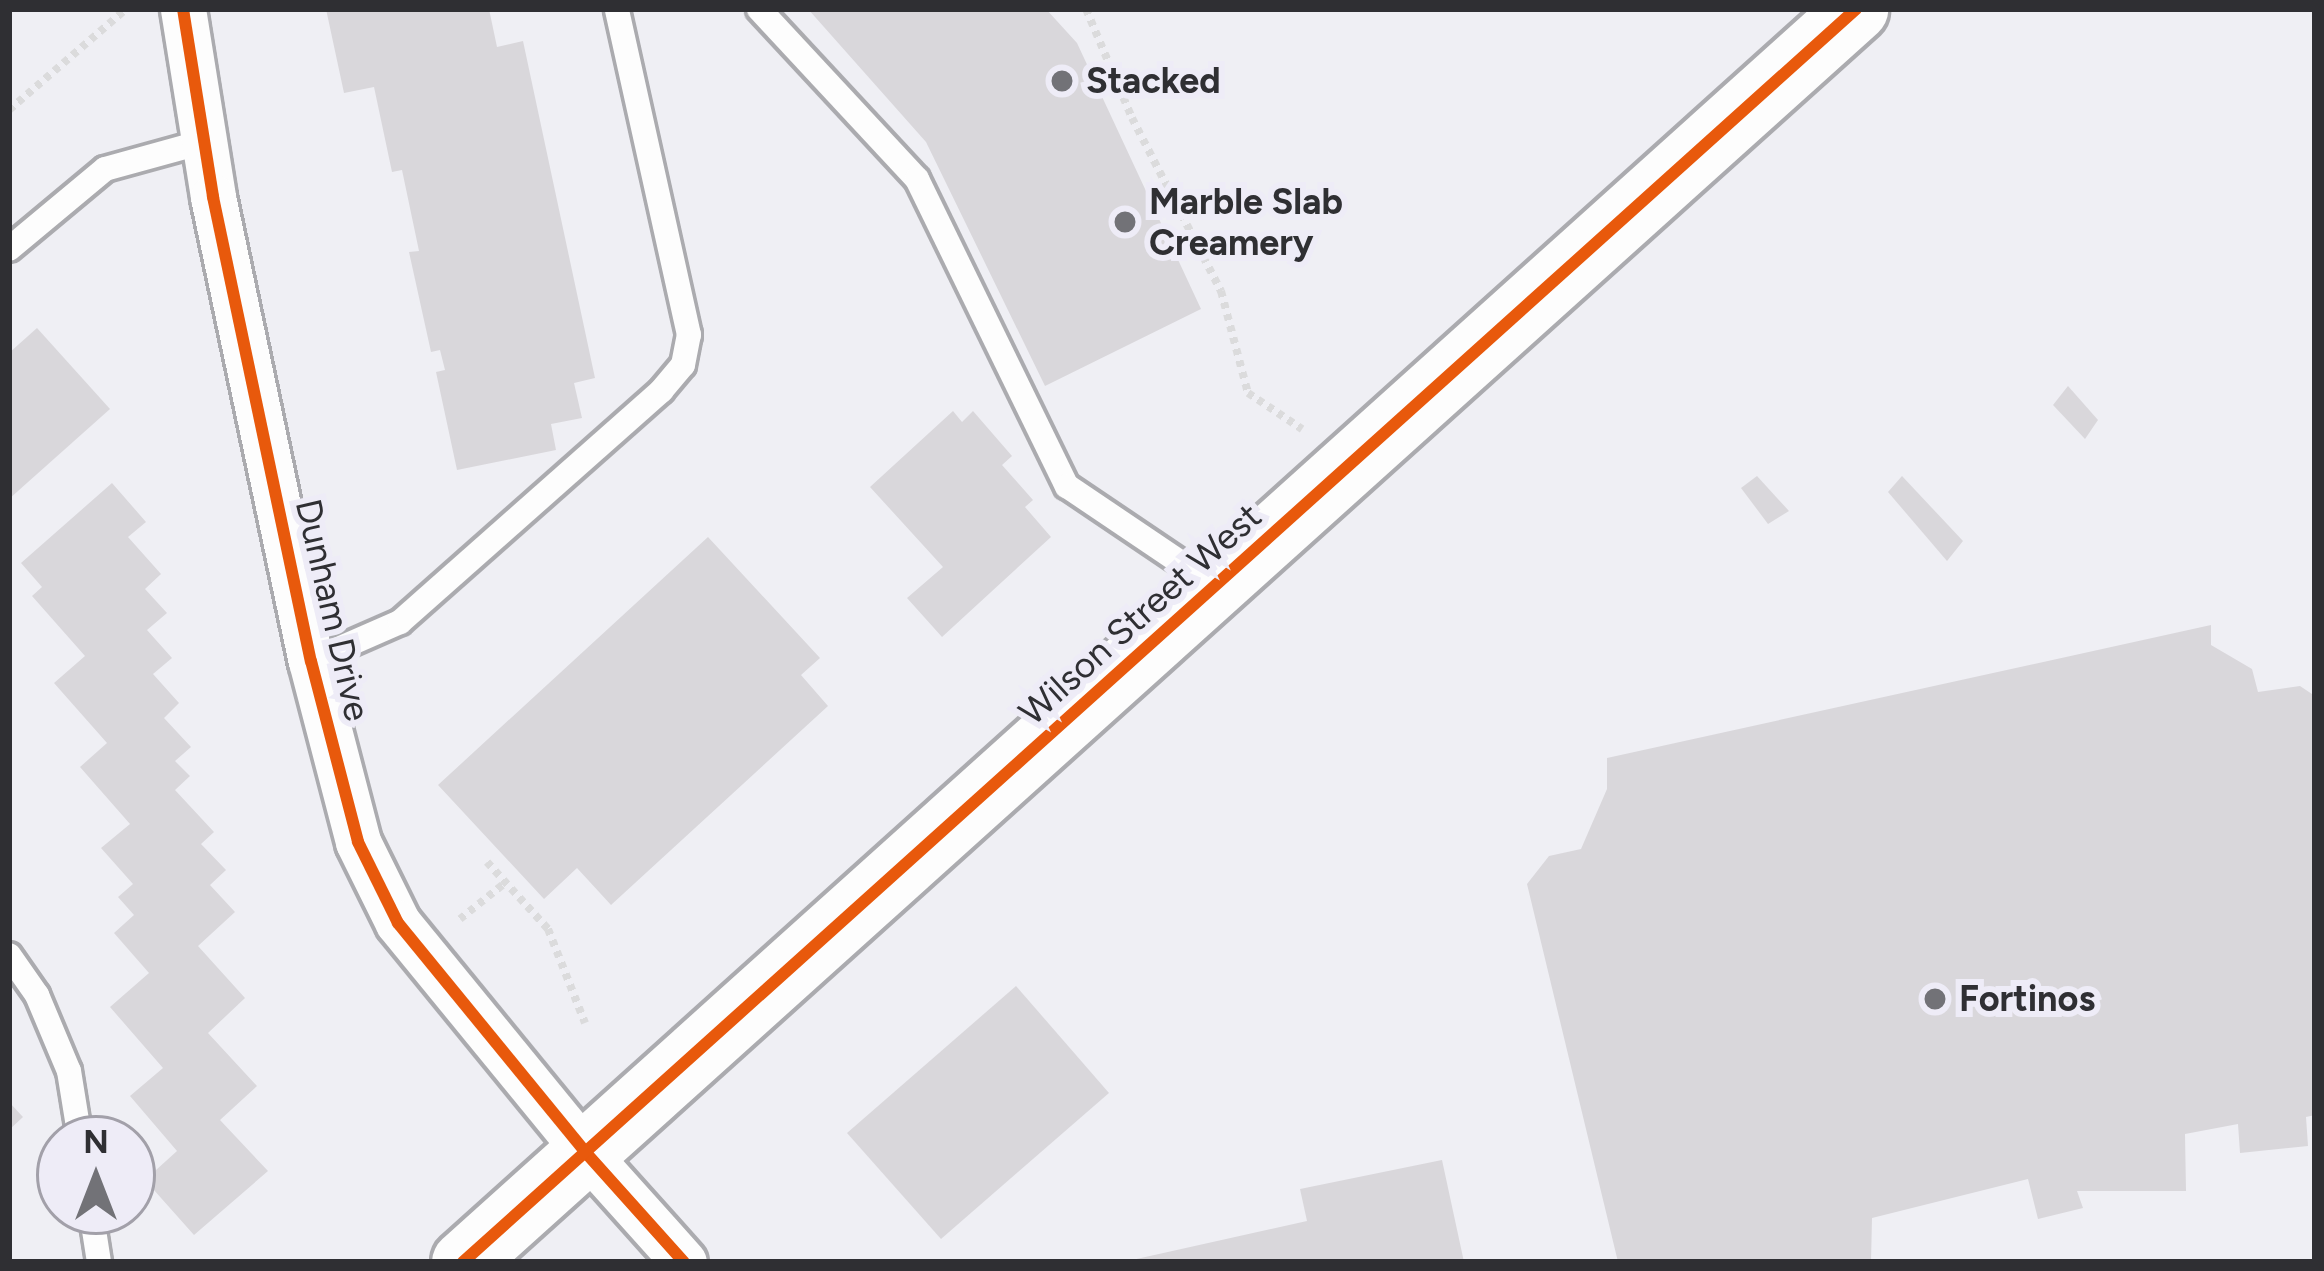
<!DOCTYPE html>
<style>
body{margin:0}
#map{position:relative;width:2324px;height:1271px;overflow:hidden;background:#efeff4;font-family:Figtree,sans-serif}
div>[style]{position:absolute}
.building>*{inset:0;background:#d9d7db}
.path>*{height:8px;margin-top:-4px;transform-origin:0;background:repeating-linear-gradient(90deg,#dbdbdc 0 6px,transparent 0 12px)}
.roads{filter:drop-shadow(3px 0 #ababaf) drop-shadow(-3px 0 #ababaf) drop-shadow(0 3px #ababaf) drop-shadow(0 -3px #ababaf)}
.service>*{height:24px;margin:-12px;padding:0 12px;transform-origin:12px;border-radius:12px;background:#fdfdfd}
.minor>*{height:45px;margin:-22.5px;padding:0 22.5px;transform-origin:22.5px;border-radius:22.5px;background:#fdfdfd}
.secondary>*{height:63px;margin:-31.5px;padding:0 31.5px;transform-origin:31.5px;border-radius:31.5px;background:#fdfdfd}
.cycleway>*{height:12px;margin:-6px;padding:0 6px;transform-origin:6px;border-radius:6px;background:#e8590c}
.dots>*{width:33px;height:33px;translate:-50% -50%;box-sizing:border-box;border:6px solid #eeecf7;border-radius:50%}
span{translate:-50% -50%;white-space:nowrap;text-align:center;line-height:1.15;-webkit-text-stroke:12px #eeecf7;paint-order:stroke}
.poi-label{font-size:36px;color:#2f2f33;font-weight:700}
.left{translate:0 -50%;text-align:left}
.street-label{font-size:36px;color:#2f2f33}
.frame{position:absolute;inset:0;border:12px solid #2f2f33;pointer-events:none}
.north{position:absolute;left:36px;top:1115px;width:120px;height:120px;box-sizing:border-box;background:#eeecf7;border:3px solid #a2a0a9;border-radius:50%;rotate:0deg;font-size:33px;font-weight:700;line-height:48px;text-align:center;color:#2f2f33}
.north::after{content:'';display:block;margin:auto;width:42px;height:54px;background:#727277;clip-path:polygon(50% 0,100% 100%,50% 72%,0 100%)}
</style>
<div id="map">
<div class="building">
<i style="clip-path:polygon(326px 9px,489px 9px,497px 47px,523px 41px,595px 378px,574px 383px,582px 418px,551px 424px,556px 450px,457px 470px,436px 372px,445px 370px,440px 350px,431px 352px,409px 252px,419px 251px,402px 170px,392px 172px,374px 87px,344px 93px)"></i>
<i style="clip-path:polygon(808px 9px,1046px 9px,1077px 43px,1201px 309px,1045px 386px,926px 142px)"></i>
<i style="clip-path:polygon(37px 328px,110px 409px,9px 499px,9px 353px)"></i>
<i style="clip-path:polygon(2068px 386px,2098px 420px,2085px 439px,2053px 405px)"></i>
<i style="clip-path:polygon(953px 411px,962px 422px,973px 411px,1012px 456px,1002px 465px,1033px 500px,1025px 507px,1051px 537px,942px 637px,907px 598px,943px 567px,870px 487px)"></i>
<i style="clip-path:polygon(1757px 476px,1789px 511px,1768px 524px,1741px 488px)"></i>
<i style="clip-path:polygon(1902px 476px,1963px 541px,1947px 561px,1888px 492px)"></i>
<i style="clip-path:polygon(112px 483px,146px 522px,128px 537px,161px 574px,145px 589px,167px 613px,147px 630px,172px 658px,153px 674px,179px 703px,164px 718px,191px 747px,175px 761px,190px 776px,175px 790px,214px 832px,201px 844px,226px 870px,210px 885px,235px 912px,198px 946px,245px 998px,208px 1033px,257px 1086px,220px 1120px,268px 1171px,194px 1235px,145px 1180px,177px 1151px,130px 1096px,163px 1068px,110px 1007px,149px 973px,114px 933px,134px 915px,118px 897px,133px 884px,101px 848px,130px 824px,80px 767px,107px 743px,54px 683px,85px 656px,32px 596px,42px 587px,21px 563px)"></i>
<i style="clip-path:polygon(708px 537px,820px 658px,801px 675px,828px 706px,611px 905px,577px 868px,544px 899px,438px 785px)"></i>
<i style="clip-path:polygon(2211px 625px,2211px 645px,2252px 669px,2258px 692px,2300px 686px,2315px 696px,2315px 1115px,2306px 1117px,2308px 1146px,2240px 1153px,2238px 1124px,2185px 1134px,2186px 1191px,2077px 1191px,2083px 1208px,2038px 1219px,2028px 1179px,1872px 1218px,1871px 1262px,1618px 1262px,1527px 884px,1549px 856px,1581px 849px,1607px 789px,1607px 758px)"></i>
<i style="clip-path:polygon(1016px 986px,1109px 1093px,941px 1239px,847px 1133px)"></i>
<i style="clip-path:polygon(9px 1102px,23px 1117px,9px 1130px)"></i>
<i style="clip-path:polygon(1442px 1160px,1464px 1262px,1123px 1262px,1307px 1221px,1300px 1189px)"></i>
</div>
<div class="path">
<i style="left:1086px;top:9px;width:118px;rotate:67.1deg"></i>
<i style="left:1132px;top:118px;width:195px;rotate:62.8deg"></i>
<i style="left:1221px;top:291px;width:106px;rotate:75.2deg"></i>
<i style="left:1248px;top:393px;width:65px;rotate:33.7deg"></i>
<i style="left:9px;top:110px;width:155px;rotate:-40.8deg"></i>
<i style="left:487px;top:862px;width:91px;rotate:47.7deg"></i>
<i style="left:548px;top:929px;width:101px;rotate:68.5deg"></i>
<i style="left:460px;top:919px;width:59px;rotate:-38.8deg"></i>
</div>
<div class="roads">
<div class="service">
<i style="left:759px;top:9px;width:232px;rotate:47.1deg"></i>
<i style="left:917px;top:179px;width:342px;rotate:64deg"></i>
<i style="left:1067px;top:486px;width:174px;rotate:34deg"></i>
<i style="left:9px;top:249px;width:125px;rotate:-39.8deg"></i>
<i style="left:105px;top:169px;width:102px;rotate:-15.4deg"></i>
<i style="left:311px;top:661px;width:97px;rotate:-23.7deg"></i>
<i style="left:400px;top:622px;width:349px;rotate:-41.5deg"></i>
<i style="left:661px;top:391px;width:34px;rotate:-50deg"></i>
<i style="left:683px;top:365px;width:31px;rotate:-79deg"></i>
<i style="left:689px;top:335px;width:334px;rotate:-102.5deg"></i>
<i style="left:9px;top:955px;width:49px;rotate:55deg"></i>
<i style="left:37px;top:995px;width:82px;rotate:67.2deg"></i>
<i style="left:69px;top:1071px;width:69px;rotate:80.8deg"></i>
<i style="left:91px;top:1211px;width:52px;rotate:81.1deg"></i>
</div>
<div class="minor">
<i style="left:183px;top:9px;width:190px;rotate:80.9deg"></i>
<i style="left:213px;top:197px;width:474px;rotate:78.1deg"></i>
<i style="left:311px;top:661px;width:187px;rotate:75.4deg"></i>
<i style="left:358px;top:842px;width:90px;rotate:63.7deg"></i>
<i style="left:398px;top:923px;width:298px;rotate:50.7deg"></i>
<i style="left:587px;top:1154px;width:145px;rotate:48.1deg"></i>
</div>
<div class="secondary">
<i style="left:463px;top:1262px;width:1874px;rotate:-41.97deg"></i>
</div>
</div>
<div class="cycleway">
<i style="left:183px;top:9px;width:190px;rotate:80.9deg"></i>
<i style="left:213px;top:197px;width:474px;rotate:78.1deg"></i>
<i style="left:311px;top:661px;width:187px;rotate:75.4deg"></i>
<i style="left:358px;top:842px;width:90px;rotate:63.7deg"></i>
<i style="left:398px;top:923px;width:298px;rotate:50.7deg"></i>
<i style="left:587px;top:1154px;width:145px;rotate:48.1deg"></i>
<i style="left:463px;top:1262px;width:1874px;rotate:-41.97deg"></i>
</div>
<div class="dots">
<i style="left:1062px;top:81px;background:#727277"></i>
<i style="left:1125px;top:222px;background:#727277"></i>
<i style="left:1935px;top:999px;background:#727277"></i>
</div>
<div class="poi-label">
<span class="left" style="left:1086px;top:81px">Stacked</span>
<span class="left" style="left:1149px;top:222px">Marble Slab<br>Creamery</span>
<span class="left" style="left:1959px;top:999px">Fortinos</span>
</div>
<div class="street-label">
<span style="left:333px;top:610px;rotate:77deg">Dunham Drive</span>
<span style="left:1140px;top:614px;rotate:-42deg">Wilson Street West</span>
</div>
<div class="frame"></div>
<div class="north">N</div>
</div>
